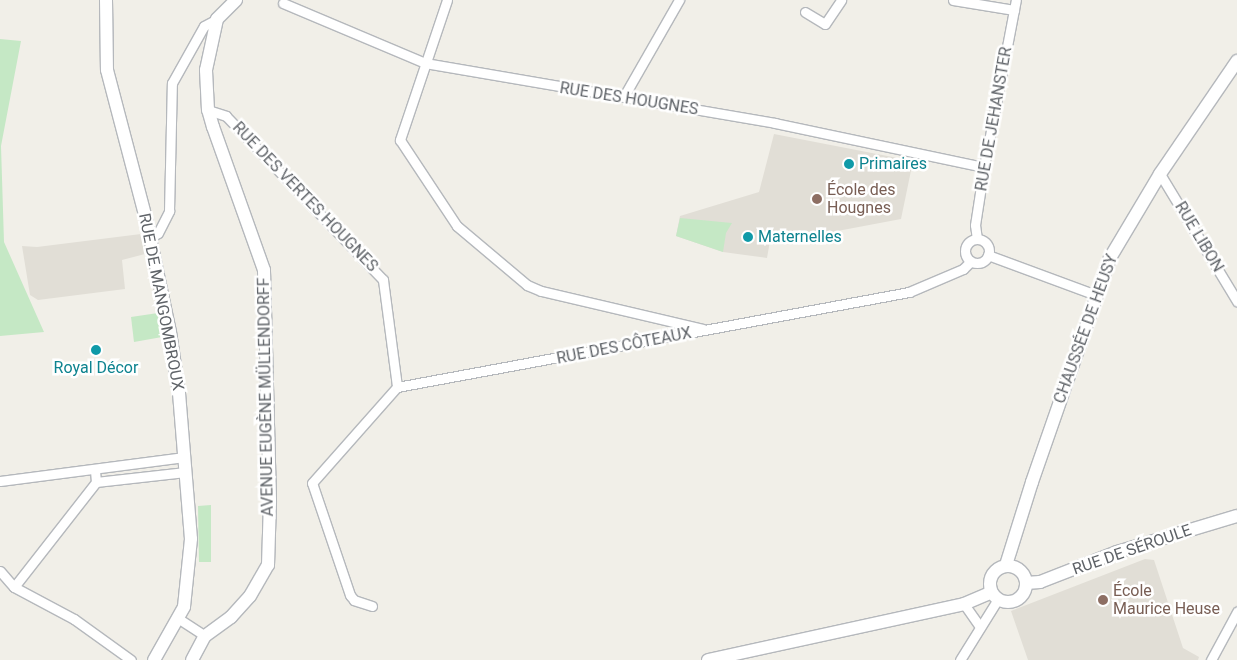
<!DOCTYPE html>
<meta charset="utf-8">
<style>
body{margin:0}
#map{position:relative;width:1237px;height:660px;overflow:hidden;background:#f1efe8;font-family:Roboto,sans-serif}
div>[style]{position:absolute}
.education>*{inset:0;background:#e1ded6}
.green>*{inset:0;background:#c5e8c5}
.roads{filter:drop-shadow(1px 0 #b5b8bc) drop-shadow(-1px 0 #b5b8bc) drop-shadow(0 1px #b5b8bc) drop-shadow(0 -1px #b5b8bc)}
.street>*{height:9px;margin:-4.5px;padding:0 4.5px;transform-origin:4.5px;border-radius:4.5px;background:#fff}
.street>.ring{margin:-4.5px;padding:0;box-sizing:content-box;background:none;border:9px solid #fff;border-radius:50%}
.secondary>*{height:12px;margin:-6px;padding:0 6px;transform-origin:6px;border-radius:6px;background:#fff}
.secondary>.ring{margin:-6px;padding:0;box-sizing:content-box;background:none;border:12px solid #fff;border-radius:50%}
.dots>*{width:14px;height:14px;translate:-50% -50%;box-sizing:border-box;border:2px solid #fff;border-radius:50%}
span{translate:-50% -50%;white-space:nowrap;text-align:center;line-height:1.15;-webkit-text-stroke:5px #fff;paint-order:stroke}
.street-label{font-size:16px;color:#5f6368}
.culture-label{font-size:16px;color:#0d838f}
.left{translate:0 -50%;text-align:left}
.education-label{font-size:16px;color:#785e54}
</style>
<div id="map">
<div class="education">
<i style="clip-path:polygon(774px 134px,913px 161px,901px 219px,795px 239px,771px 235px,767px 258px,723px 252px,676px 236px,680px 216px,759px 192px)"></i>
<i style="clip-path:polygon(141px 234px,145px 254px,122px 260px,125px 289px,38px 300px,30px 295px,22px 246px,37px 247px)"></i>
<i style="clip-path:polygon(1145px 559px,1154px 560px,1183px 648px,1199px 657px,1198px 660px,1028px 660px,1011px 611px)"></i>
</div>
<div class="green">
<i style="clip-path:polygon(0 39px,21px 41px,1px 146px,4px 242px,44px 332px,0 336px)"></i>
<i style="clip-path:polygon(680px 218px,732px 223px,726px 233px,723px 252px,676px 236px)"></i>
<i style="clip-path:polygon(158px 313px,162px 337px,134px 342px,131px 317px)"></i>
<i style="clip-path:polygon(211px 505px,211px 562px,199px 562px,198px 506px)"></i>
</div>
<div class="roads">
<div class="street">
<i style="left:447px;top:0;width:148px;rotate:108.6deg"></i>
<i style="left:400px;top:140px;width:103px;rotate:56.5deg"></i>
<i style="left:457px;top:226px;width:92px;rotate:40.1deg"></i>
<i style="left:527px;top:285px;width:15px;rotate:23deg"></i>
<i style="left:541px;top:291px;width:166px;rotate:13.2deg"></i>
<i style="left:953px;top:0;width:62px;rotate:9.3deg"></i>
<i style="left:283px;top:3px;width:154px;rotate:22.9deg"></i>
<i style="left:425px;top:63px;width:355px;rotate:9.7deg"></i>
<i style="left:775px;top:123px;width:214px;rotate:11.9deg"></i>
<i style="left:805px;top:12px;width:23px;rotate:31deg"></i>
<i style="left:825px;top:24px;width:29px;rotate:-56deg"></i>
<i style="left:624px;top:96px;width:111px;rotate:-60.2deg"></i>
<i style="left:208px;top:110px;width:19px;rotate:18deg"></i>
<i style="left:226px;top:116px;width:227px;rotate:46.2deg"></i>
<i style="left:383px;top:280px;width:108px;rotate:82.5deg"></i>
<i style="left:1160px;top:174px;width:149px;rotate:58.8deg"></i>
<i style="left:150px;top:238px;width:9px;rotate:-32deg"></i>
<i style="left:158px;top:233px;width:25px;rotate:-63deg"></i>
<i style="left:169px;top:211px;width:128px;rotate:-88.7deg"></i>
<i style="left:172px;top:83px;width:65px;rotate:-60.7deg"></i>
<i style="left:204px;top:26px;width:15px;rotate:-28deg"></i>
<i style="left:977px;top:239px;width:14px;rotate:-98deg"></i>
<i style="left:975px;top:225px;width:59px;rotate:-81.2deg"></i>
<i style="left:984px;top:167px;width:170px;rotate:-79.2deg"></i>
<i class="ring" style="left:965px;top:239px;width:15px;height:15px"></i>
<i style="left:988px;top:255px;width:115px;rotate:20.3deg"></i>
<i style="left:0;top:481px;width:186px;rotate:-7.4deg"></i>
<i style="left:96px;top:482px;width:90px;rotate:-6.4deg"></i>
<i style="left:0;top:571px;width:21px;rotate:49deg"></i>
<i style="left:14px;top:587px;width:68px;rotate:28.1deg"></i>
<i style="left:74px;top:619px;width:70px;rotate:35.7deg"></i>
<i style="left:14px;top:587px;width:133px;rotate:-52deg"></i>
<i style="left:96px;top:482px;width:12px;rotate:-95deg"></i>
<i style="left:964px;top:604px;width:28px;rotate:55deg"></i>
<i style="left:372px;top:606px;width:19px;rotate:-162deg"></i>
<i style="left:354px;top:600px;width:6px;rotate:-129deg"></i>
<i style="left:350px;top:595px;width:118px;rotate:-108.7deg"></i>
<i style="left:312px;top:483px;width:128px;rotate:-48.5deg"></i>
<i style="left:397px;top:387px;width:521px;rotate:-10.51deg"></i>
<i style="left:909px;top:292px;width:59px;rotate:-23.1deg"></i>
<i style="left:963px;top:269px;width:11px;rotate:-45deg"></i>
<i style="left:179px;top:619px;width:31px;rotate:33deg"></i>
<i style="left:960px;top:660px;width:72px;rotate:-58.1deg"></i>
<i style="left:1211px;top:660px;width:55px;rotate:-61.6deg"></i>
</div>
<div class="secondary">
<i style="left:106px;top:0;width:70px;rotate:89.2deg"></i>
<i style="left:107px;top:70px;width:154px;rotate:75.3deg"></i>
<i style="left:146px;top:219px;width:116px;rotate:78deg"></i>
<i style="left:170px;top:332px;width:62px;rotate:81.6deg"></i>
<i style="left:179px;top:393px;width:146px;rotate:85.3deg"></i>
<i style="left:191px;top:539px;width:68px;rotate:95.9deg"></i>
<i style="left:184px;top:607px;width:61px;rotate:119.5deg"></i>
<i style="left:1006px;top:565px;width:87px;rotate:-72.6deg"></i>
<i style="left:1032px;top:482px;width:237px;rotate:-70.8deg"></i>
<i style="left:1110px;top:258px;width:98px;rotate:-59.2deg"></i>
<i style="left:1160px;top:174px;width:137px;rotate:-55.7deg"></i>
<i class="ring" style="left:990px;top:566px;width:24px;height:24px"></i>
<i style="left:1026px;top:583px;width:14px;rotate:-4deg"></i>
<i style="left:1040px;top:582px;width:83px;rotate:-21.3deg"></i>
<i style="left:1117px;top:552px;width:125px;rotate:-16.7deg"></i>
<i style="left:192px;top:660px;width:27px;rotate:-62deg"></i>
<i style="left:205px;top:636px;width:32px;rotate:-36deg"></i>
<i style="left:231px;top:617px;width:28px;rotate:-48deg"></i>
<i style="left:250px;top:596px;width:36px;rotate:-60deg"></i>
<i style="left:268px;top:565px;width:65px;rotate:-88.2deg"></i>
<i style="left:270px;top:500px;width:230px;rotate:-91.5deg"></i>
<i style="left:264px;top:270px;width:152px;rotate:-109.6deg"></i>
<i style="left:213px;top:127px;width:18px;rotate:-106deg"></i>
<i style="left:208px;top:110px;width:40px;rotate:-92.9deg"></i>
<i style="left:206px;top:70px;width:52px;rotate:-77.8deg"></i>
<i style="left:217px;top:19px;width:27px;rotate:-45deg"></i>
<i style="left:708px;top:660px;width:262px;rotate:-12.3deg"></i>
<i style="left:964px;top:604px;width:30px;rotate:-23deg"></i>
</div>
</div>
<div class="dots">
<i style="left:849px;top:164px;background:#0f9aa8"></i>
<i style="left:817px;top:199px;background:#8d6e63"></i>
<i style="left:748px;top:237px;background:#0f9aa8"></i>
<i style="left:96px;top:350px;background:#0f9aa8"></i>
<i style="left:1103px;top:600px;background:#8d6e63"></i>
</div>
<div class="street-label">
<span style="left:629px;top:99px;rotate:9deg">RUE DES HOUGNES</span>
<span style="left:994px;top:119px;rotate:-80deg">RUE DE JEHANSTER</span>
<span style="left:305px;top:197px;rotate:46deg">RUE DES VERTES HOUGNES</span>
<span style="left:1199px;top:237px;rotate:59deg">RUE LIBON</span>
<span style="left:161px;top:302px;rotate:79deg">RUE DE MANGOMBROUX</span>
<span style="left:1086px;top:329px;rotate:-70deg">CHAUSSÉE DE HEUSY</span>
<span style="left:624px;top:346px;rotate:-11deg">RUE DES CÔTEAUX</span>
<span style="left:266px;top:397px;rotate:-91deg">AVENUE EUGÈNE MÜLLENDORFF</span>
<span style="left:1132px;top:550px;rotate:-19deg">RUE DE SÉROULE</span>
</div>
<div class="culture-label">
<span class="left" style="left:859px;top:164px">Primaires</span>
<span class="left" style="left:758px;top:237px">Maternelles</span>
<span style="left:96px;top:368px">Royal Décor</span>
</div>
<div class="education-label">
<span class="left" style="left:827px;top:199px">École des<br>Hougnes</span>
<span class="left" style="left:1113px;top:600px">École<br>Maurice Heuse</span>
</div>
</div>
